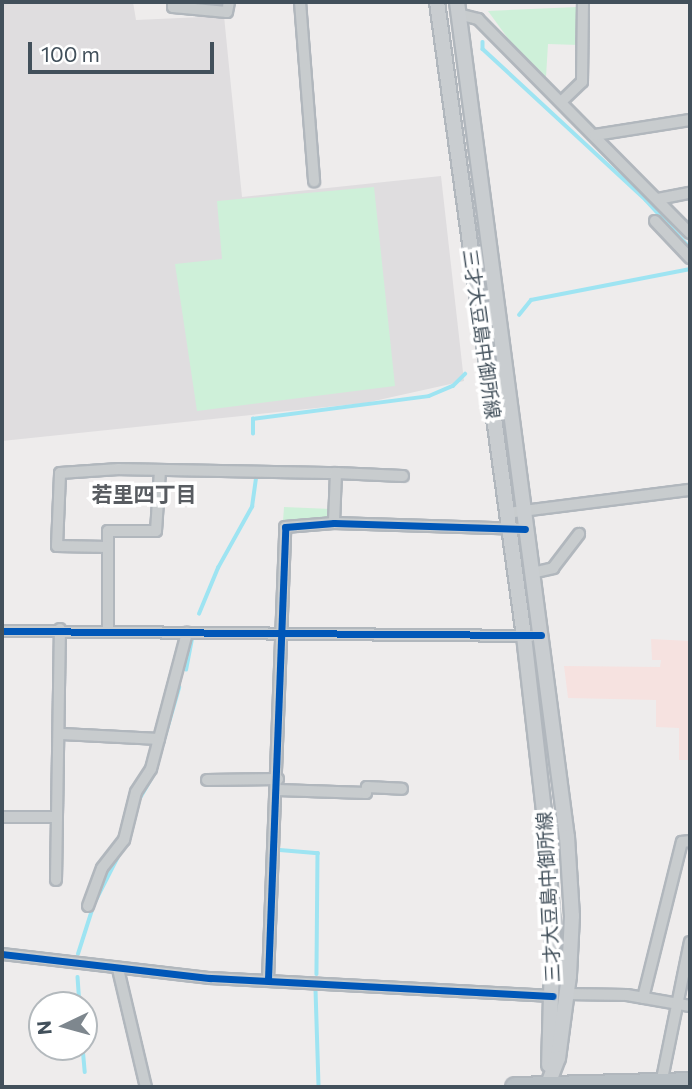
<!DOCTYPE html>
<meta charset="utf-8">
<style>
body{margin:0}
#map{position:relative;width:692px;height:1089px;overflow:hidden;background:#eeecec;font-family:Commissioner,"Noto Sans JP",sans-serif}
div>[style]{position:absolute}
.education>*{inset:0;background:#dfdddf}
.medical>*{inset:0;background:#f6e2e0}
.green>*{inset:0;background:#cef0d9}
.stream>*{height:3.5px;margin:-1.75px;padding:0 1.75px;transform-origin:1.75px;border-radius:1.75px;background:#9ee4f2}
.roads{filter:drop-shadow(2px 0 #b1b7bd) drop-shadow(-2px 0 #b1b7bd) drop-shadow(0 2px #b1b7bd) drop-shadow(0 -2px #b1b7bd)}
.street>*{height:10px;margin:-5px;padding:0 5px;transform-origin:5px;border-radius:5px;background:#c8ccce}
.secondary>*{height:14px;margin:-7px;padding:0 7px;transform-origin:7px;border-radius:7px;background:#c9cdd0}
.highway>*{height:19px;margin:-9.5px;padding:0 9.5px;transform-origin:9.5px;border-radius:9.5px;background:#b8bfc4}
.cycleway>*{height:7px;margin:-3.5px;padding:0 3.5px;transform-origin:3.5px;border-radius:3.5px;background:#0057b8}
span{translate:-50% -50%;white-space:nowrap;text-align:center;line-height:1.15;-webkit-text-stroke:7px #fff;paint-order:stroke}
.street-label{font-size:19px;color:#42505b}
.neighbourhood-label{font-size:21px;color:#585c61;font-weight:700}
.frame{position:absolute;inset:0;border:4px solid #42505b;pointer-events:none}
.north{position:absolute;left:28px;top:991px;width:70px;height:70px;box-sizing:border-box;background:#fff;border:2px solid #b3b9bd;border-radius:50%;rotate:265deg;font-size:19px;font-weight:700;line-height:28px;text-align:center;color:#42505b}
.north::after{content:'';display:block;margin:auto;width:24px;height:32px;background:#7e878e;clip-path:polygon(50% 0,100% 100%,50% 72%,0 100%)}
.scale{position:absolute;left:28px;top:42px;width:186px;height:32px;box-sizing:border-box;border:4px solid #42505b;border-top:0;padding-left:9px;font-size:21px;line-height:24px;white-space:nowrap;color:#42505b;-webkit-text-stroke:5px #fff;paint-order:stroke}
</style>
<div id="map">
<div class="education">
<i style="clip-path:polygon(2px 2px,133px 2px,136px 20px,224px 16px,242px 197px,441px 176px,464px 381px,365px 403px,2px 441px)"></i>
</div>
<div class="medical">
<i style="clip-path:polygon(651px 639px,690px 641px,690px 760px,679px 760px,679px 728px,656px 727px,656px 700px,568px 698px,564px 666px,660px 667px,661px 660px,652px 660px)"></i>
</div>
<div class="green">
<i style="clip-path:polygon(577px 7px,579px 45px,548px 44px,546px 77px,512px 44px,488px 11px)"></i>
<i style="clip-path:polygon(374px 187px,395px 386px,197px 411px,175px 264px,222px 259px,217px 201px)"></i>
<i style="clip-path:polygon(284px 507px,331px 509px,331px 519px,283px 522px)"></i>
</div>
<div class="stream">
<i style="left:483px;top:42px;width:7px;rotate:90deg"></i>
<i style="left:483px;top:49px;width:222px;rotate:42.8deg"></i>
<i style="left:646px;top:200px;width:65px;rotate:47.5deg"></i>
<i style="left:519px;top:315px;width:19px;rotate:-51deg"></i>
<i style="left:531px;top:300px;width:162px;rotate:-11deg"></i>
<i style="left:253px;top:434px;width:15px;rotate:-90deg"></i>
<i style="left:253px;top:419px;width:177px;rotate:-7.4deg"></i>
<i style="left:429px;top:396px;width:26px;rotate:-23deg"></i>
<i style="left:453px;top:386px;width:17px;rotate:-45deg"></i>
<i style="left:199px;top:614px;width:50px;rotate:-67.6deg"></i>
<i style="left:218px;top:568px;width:70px;rotate:-60.9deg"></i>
<i style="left:252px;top:507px;width:28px;rotate:-82deg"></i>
<i style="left:186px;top:670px;width:33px;rotate:-79deg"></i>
<i style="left:161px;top:750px;width:65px;rotate:-73.8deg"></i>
<i style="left:140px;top:798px;width:28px;rotate:-60deg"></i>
<i style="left:128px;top:841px;width:30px;rotate:-75deg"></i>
<i style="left:280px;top:850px;width:38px;rotate:5deg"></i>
<i style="left:318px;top:853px;width:121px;rotate:90.5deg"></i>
<i style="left:78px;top:954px;width:52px;rotate:-72.3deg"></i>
<i style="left:94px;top:904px;width:57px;rotate:-63deg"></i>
<i style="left:78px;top:977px;width:28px;rotate:86deg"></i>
<i style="left:316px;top:990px;width:97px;rotate:88.2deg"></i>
<i style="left:83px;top:1047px;width:25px;rotate:85deg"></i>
</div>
<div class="roads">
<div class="street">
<i style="left:173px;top:2px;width:5px;rotate:90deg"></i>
<i style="left:173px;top:7px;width:54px;rotate:5.3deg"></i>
<i style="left:227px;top:12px;width:10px;rotate:-79deg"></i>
<i style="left:300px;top:2px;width:180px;rotate:85.5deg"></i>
<i style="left:458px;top:14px;width:21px;rotate:14deg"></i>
<i style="left:478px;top:19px;width:301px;rotate:45.3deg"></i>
<i style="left:561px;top:102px;width:29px;rotate:-44deg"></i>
<i style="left:582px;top:82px;width:80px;rotate:-89.3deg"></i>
<i style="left:595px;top:135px;width:96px;rotate:-9deg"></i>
<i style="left:658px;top:199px;width:33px;rotate:-11deg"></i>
<i style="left:655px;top:221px;width:51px;rotate:46.6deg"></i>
<i style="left:336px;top:473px;width:67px;rotate:2.6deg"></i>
<i style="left:507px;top:513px;width:184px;rotate:-7.2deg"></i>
<i style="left:108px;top:547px;width:16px;rotate:-90deg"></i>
<i style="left:108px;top:531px;width:48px"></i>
<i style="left:156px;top:531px;width:61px;rotate:-86.2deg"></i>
<i style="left:532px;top:573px;width:22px;rotate:-13deg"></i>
<i style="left:553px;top:568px;width:43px;rotate:-52.6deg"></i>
<i style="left:108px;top:629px;width:82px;rotate:-90deg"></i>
<i style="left:108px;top:547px;width:51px;rotate:-178.9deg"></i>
<i style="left:57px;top:546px;width:73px;rotate:-87.6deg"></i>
<i style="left:60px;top:473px;width:59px;rotate:-3.9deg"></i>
<i style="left:119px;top:469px;width:217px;rotate:1.1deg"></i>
<i style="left:336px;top:473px;width:50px;rotate:92.3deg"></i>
<i style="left:2px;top:631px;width:529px;rotate:0.54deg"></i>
<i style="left:62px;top:734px;width:97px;rotate:3deg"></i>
<i style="left:207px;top:780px;width:71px;rotate:-0.8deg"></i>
<i style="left:278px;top:790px;width:88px;rotate:2deg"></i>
<i style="left:366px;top:793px;width:6px;rotate:-81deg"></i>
<i style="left:367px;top:787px;width:35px;rotate:3deg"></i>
<i style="left:3px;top:817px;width:54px"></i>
<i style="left:56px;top:880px;width:251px;rotate:-89.1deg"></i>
<i style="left:88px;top:906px;width:40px;rotate:-69.8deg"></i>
<i style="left:102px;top:868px;width:36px;rotate:-52deg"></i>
<i style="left:124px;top:840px;width:49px;rotate:-76deg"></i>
<i style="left:136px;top:792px;width:27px;rotate:-57deg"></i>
<i style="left:151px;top:769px;width:141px;rotate:-75.2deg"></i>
<i style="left:2px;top:954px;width:209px;rotate:6.6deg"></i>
<i style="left:210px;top:978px;width:343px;rotate:3deg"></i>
<i style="left:118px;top:969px;width:121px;rotate:76.7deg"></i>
<i style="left:268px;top:979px;width:452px;rotate:-87.8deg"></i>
<i style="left:285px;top:527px;width:49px;rotate:-4.7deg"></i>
<i style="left:334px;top:523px;width:191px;rotate:1.8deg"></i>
<i style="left:567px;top:994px;width:60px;rotate:1deg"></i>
<i style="left:627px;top:995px;width:64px;rotate:9.9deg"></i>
<i style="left:643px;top:998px;width:161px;rotate:-76deg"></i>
<i style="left:682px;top:842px;width:8px;rotate:-7deg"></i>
<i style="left:661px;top:1084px;width:145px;rotate:-78.5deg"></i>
</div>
<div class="secondary">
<i style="left:437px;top:2px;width:640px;rotate:82.19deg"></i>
<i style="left:524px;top:636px;width:186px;rotate:83.5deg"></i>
<i style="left:545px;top:821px;width:104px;rotate:85.6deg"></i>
<i style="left:553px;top:925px;width:140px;rotate:91.6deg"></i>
<i style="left:457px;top:2px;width:842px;rotate:82.5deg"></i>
<i style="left:567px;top:837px;width:79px;rotate:86.4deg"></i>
<i style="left:572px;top:916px;width:60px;rotate:92.9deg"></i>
<i style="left:569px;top:976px;width:83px;rotate:97.6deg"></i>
<i style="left:558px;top:1058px;width:31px;rotate:111deg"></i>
</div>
<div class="highway">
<i style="left:515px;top:1087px;width:175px;rotate:-1.6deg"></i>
</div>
</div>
<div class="cycleway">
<i style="left:2px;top:631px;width:539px;rotate:0.43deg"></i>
<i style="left:2px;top:954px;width:209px;rotate:6.6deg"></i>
<i style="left:210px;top:978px;width:343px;rotate:3deg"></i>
<i style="left:268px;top:979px;width:452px;rotate:-87.8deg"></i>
<i style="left:285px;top:527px;width:49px;rotate:-4.7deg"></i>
<i style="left:334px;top:523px;width:191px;rotate:1.8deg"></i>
</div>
<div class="street-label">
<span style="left:482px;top:334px;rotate:82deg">三才大豆島中御所線</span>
<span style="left:548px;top:897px;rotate:-93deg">三才大豆島中御所線</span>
</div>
<div class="neighbourhood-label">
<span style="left:144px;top:494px">若里四丁目</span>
</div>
<div class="frame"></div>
<div class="north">N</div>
<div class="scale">100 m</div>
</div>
